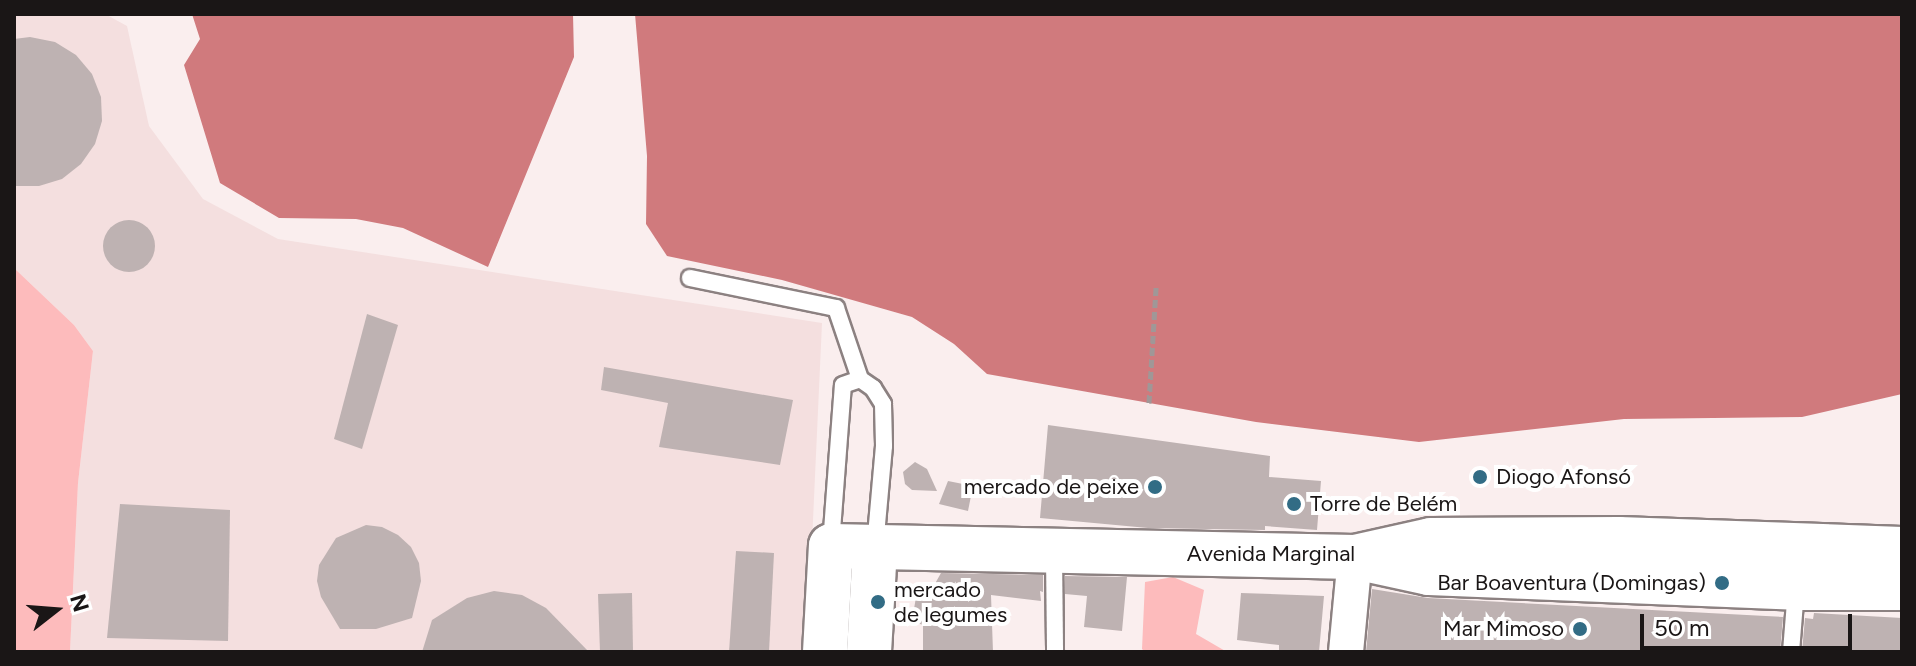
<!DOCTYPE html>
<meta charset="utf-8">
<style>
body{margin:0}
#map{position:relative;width:1916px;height:666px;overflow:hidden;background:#faeeee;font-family:Figtree,sans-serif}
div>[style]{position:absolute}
.built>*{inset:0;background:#f4dfdf}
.green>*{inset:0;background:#fdbbbc}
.water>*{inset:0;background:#d07a7d}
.building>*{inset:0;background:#beb2b2}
.round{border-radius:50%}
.path>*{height:5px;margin-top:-2.5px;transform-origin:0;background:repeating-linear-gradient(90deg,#a09797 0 8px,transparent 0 12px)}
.roads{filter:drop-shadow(2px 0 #8c8181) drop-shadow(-2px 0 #8c8181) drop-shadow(0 2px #8c8181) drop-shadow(0 -2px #8c8181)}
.lane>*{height:16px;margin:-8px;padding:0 8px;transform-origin:8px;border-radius:8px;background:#fff}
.street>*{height:34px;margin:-17px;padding:0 17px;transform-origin:17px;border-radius:17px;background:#fff}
.secondary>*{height:44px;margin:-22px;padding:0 22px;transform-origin:22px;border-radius:22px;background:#fff}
.dots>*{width:22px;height:22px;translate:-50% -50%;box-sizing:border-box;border:4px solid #fff;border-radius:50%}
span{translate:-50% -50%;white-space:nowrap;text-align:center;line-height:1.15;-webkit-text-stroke:8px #fff;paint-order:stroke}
.poi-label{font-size:22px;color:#1a1616}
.left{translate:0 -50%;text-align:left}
.right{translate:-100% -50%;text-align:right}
.street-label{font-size:22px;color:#1a1616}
.frame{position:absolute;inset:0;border:16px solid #1a1616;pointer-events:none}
.north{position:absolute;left:16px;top:570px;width:80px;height:80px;-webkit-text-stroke:6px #fff;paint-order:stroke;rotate:73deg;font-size:22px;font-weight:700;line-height:32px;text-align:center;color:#1a1616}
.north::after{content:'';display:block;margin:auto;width:28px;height:36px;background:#1a1616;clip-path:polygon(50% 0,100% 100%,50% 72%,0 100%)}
.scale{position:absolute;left:1640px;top:614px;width:212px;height:36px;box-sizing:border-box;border:4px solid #1a1616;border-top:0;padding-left:10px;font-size:24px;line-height:28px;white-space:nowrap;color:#1a1616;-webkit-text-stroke:6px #fff;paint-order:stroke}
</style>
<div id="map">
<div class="built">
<i style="clip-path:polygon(14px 14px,105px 14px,127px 26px,149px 126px,203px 199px,278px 239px,822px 323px,807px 652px,70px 652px,78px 483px,93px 351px,74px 325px,14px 268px)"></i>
</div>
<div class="green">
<i style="clip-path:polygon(14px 268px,74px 325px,93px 351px,78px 483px,70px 652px,14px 652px)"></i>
<i style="clip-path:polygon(1173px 577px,1204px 590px,1196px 634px,1227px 652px,1145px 652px,1142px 649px,1145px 582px)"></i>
</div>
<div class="water">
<i style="clip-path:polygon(192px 14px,573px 14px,574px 57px,488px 267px,403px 228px,356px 219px,279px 218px,220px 183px,184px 65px,200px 39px)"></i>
<i style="clip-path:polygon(635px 14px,1902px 14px,1902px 394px,1802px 417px,1624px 419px,1419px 442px,1256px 422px,987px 374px,954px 344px,912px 317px,782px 280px,667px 256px,646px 224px,647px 156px)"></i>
</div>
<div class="building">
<i style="clip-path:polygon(30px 37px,55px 42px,76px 55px,92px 74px,101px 97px,102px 121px,95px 144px,81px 164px,62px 179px,39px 186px,14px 186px,14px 39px)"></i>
<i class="round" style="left:103px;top:220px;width:52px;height:52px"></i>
<i style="clip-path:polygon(367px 314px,398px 325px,362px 449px,334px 439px)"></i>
<i style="clip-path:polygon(604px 367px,793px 400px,780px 465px,659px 447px,668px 403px,601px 390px)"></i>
<i style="clip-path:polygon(1048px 425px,1270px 456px,1269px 477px,1321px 481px,1317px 530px,1265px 526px,1265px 530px,1148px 528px,1040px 518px)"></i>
<i style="clip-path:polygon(915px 462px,927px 469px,937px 491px,912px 490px,905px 484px,903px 472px)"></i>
<i style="clip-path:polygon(948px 481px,973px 486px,968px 511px,939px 504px)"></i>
<i style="clip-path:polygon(120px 504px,230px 510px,228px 641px,107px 638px)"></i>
<i style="clip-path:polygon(366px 525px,382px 527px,398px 535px,411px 547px,419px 563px,421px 581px,412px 618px,376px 629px,340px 629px,321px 597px,317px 581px,319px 565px,336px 538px)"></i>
<i style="clip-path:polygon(736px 551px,774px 553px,769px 652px,729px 652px)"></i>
<i style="clip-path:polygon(941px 573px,1043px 575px,1043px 592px,1040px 591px,1041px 601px,991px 595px,993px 652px,923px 651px,923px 625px,912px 621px,917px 591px,932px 589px)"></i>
<i style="clip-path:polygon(1065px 576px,1127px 577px,1122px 631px,1084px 627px,1087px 596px,1065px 594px)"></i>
<i style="clip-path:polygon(1372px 589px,1428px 598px,1783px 617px,1780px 652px,1366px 652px)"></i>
<i style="clip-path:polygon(494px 591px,522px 595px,546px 608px,589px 652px,422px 652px,432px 620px,467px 598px)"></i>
<i style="clip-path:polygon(632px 593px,633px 652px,600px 652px,598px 594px)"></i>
<i style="clip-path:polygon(1241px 593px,1324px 596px,1319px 652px,1279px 652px,1279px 645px,1237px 640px)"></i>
<i style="clip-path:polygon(1814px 613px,1902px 618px,1902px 652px,1802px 652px,1805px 618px,1813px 619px)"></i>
</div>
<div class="path">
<i style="left:1149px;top:403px;width:116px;rotate:-86.5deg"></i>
</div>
<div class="roads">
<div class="lane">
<i style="left:690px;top:278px;width:149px;rotate:11.6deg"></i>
<i style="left:836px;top:308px;width:75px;rotate:71.3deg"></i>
<i style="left:860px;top:379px;width:16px;rotate:35deg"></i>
<i style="left:873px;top:388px;width:19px;rotate:58deg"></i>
<i style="left:883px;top:404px;width:42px;rotate:88.6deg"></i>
<i style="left:884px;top:446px;width:101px;rotate:95.1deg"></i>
<i style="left:831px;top:544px;width:159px;rotate:-85.7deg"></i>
<i style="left:843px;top:385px;width:18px;rotate:-19deg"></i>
<i style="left:1054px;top:553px;width:99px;rotate:89.4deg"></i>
<i style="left:1791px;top:652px;width:62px;rotate:-85.4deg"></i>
</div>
<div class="street">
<i style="left:1346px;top:652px;width:95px;rotate:-84.6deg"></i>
</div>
<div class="secondary">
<i style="left:1369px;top:560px;width:61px;rotate:12.2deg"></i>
<i style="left:1429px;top:573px;width:367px;rotate:2.3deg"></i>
<i style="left:1796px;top:588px;width:106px"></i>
<i style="left:825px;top:652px;width:106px;rotate:-86.8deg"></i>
<i style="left:831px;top:546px;width:524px;rotate:1.2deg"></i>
<i style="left:1355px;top:557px;width:78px;rotate:-12.6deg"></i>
<i style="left:1431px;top:540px;width:188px;rotate:-0.3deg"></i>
<i style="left:1619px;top:539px;width:283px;rotate:2deg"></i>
<i style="left:869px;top:652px;width:104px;rotate:-86.7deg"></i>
</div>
</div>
<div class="dots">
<i style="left:1480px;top:477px;background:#326c85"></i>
<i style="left:1155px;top:487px;background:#326c85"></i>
<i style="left:1294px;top:504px;background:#326c85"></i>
<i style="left:1722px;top:583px;background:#326c85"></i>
<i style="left:878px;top:602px;background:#326c85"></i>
<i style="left:1580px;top:629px;background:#326c85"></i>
</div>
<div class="poi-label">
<span class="left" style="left:1496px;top:477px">Diogo Afonsó</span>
<span class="right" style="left:1139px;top:487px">mercado de peixe</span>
<span class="left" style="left:1310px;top:504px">Torre de Belém</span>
<span class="right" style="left:1706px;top:583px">Bar Boaventura (Domingas)</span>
<span class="left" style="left:894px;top:602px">mercado<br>de legumes</span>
<span class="right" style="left:1564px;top:629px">Mar Mimoso</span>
</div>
<div class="street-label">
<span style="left:1271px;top:554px">Avenida Marginal</span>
</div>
<div class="frame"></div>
<div class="north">N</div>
<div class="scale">50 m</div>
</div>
